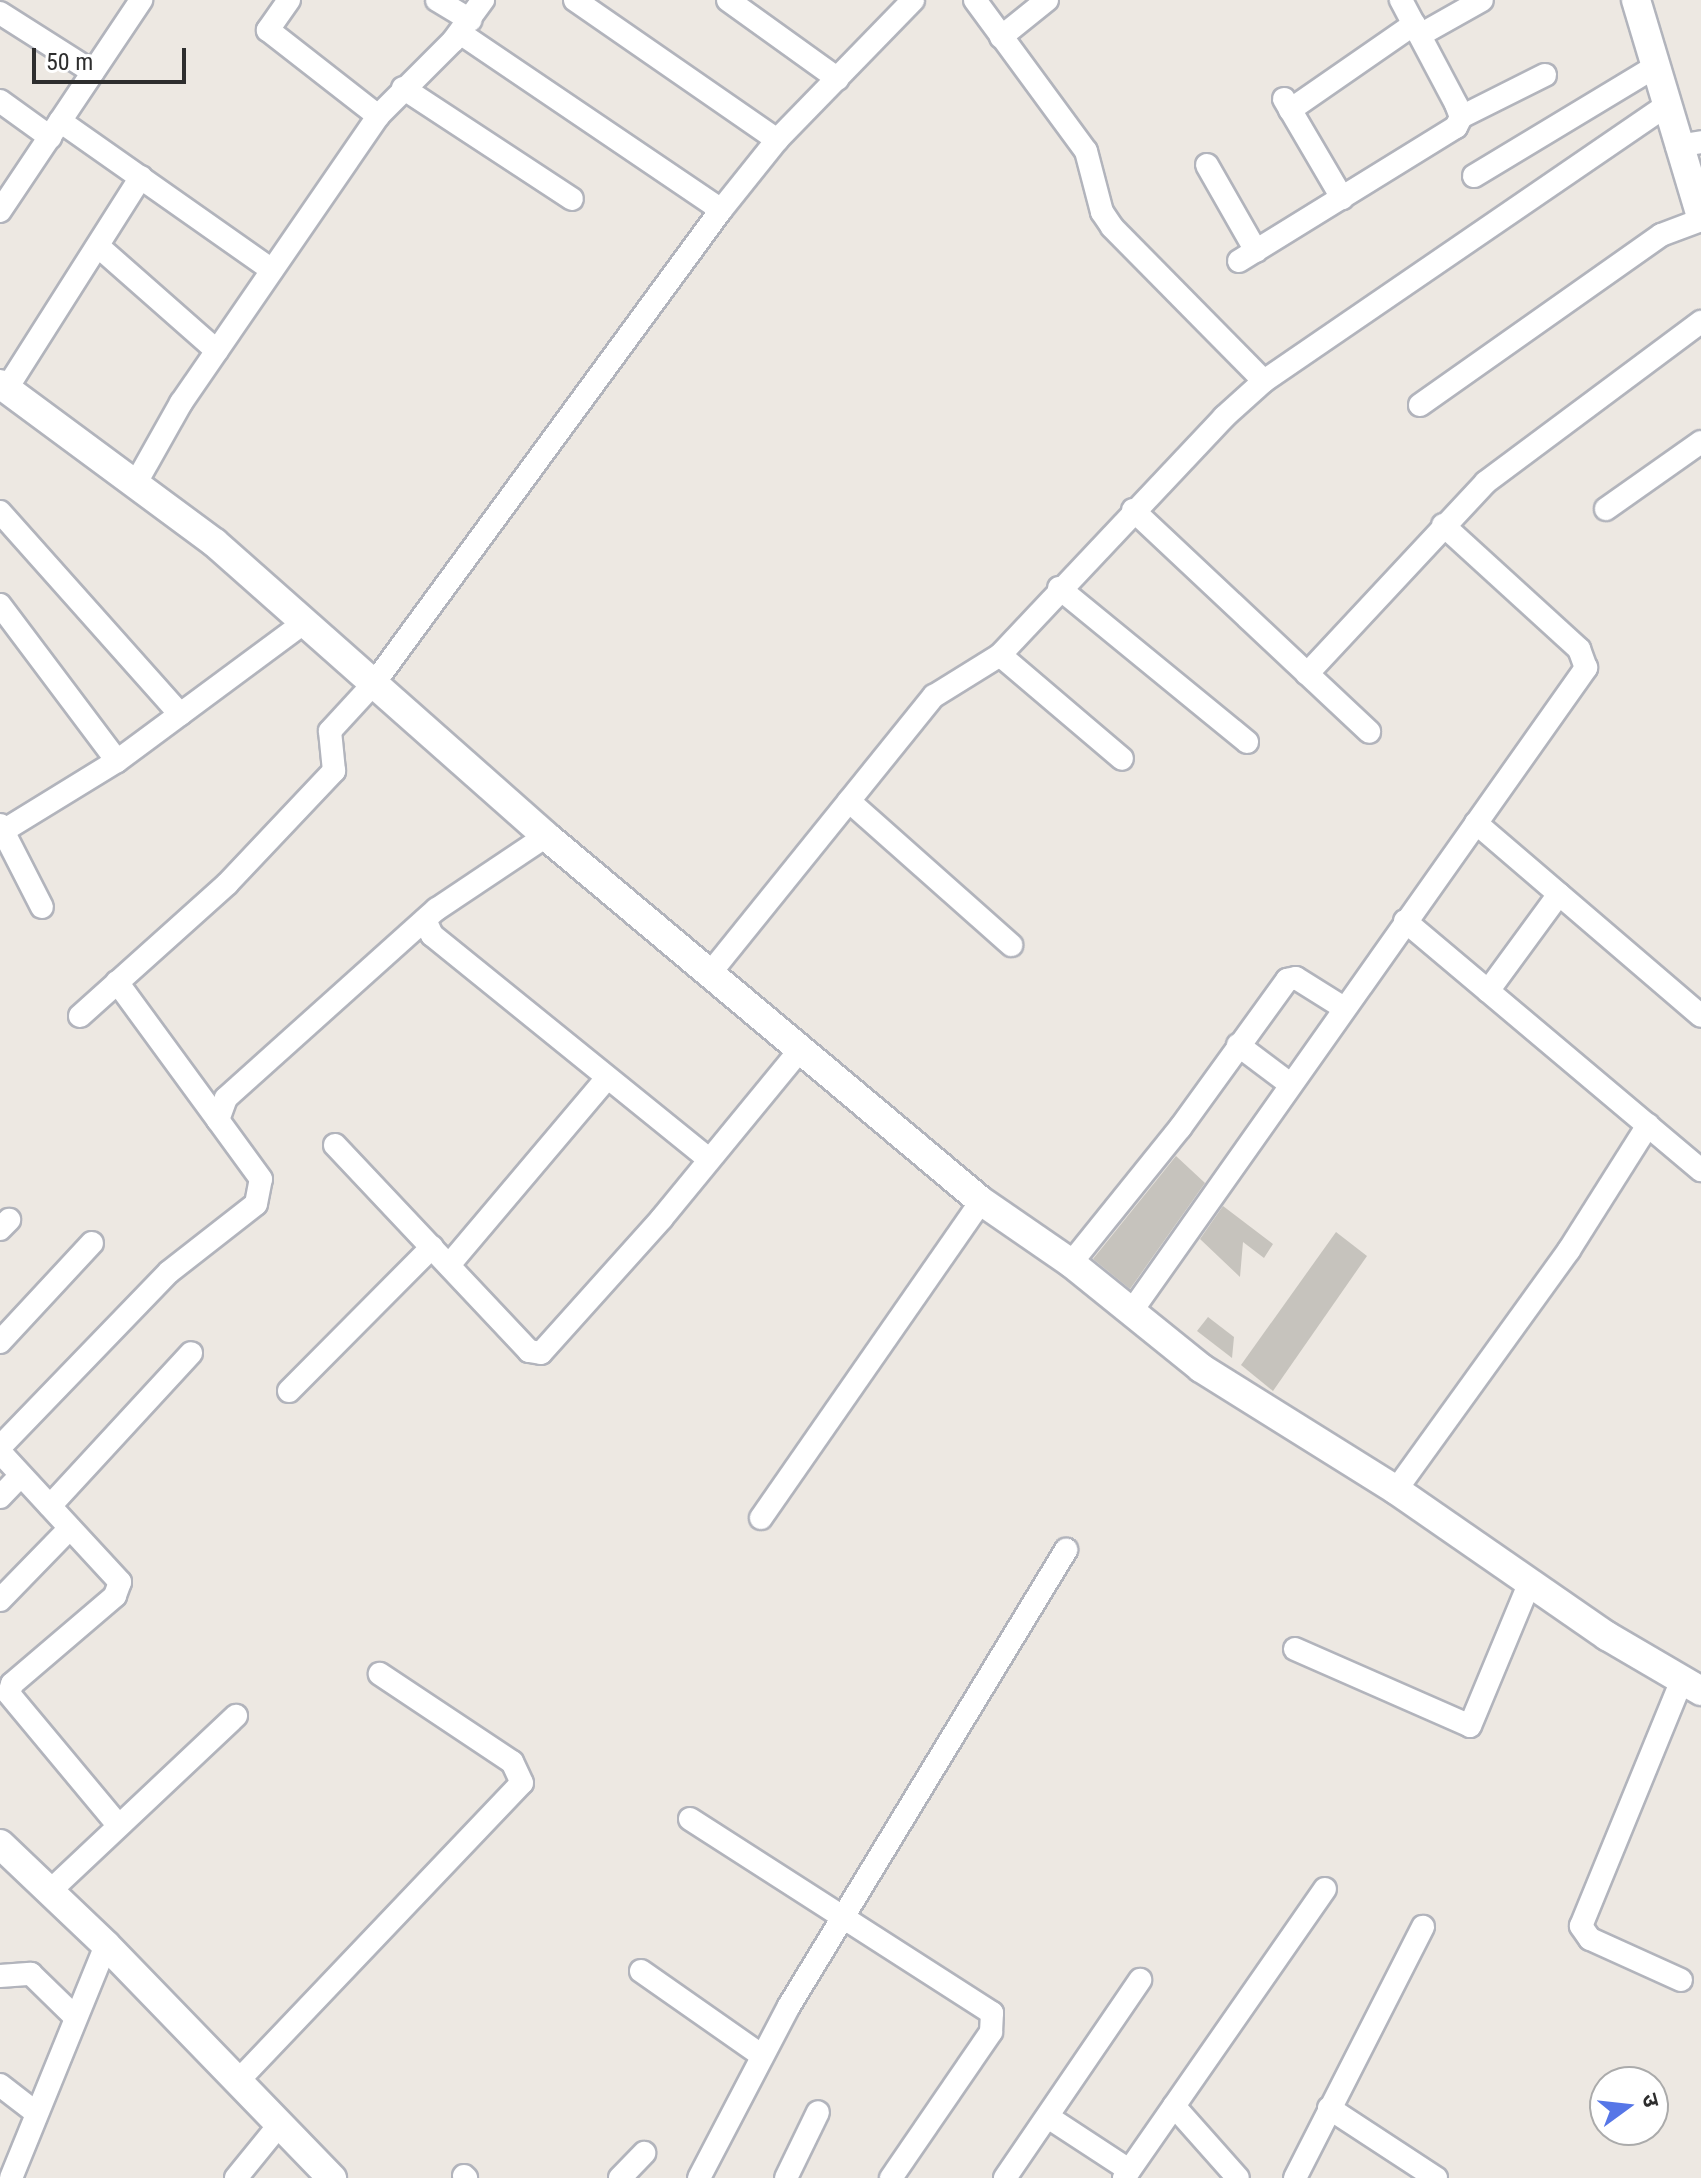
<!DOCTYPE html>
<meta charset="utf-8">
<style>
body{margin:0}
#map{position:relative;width:1701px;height:2178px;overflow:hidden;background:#ede8e2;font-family:"Roboto Condensed","Noto Sans Devanagari",sans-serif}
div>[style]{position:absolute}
.building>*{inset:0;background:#c6c3bd}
.roads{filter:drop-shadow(2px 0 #b2b4bc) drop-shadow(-2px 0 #b2b4bc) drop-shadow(0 2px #b2b4bc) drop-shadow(0 -2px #b2b4bc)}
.minor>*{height:22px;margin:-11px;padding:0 11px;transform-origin:11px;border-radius:11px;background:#fff}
.tertiary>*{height:28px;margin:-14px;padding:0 14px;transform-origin:14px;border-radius:14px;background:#fff}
span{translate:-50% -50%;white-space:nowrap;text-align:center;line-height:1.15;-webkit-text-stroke:7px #fff;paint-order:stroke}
.north{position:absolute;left:1589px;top:2066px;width:80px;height:80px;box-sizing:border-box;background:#fff;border:2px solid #ababab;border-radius:50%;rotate:75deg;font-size:22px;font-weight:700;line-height:32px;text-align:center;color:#2e2e2e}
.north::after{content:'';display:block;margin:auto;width:28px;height:36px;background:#5676e7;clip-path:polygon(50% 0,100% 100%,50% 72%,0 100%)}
.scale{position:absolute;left:32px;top:48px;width:154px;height:36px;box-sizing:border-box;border:4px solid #2e2e2e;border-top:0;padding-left:10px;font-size:24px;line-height:28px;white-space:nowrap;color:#2e2e2e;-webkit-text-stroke:6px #fff;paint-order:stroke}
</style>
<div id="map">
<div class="building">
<i style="clip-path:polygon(1176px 1156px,1205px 1183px,1130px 1289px,1093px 1259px)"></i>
<i style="clip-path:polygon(1223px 1206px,1273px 1244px,1264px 1258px,1243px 1242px,1240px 1277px,1200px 1239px)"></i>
<i style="clip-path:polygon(1336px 1232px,1367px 1256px,1273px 1391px,1241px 1365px)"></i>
<i style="clip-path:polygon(1208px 1317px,1234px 1337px,1232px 1358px,1197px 1331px)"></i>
</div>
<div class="roads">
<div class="minor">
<i style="left:289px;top:0;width:37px;rotate:125deg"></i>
<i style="left:268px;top:30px;width:140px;rotate:38deg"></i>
<i style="left:437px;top:0;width:39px;rotate:31deg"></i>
<i style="left:575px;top:0;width:246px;rotate:34.7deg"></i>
<i style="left:728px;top:0;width:135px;rotate:35.7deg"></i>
<i style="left:975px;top:0;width:187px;rotate:53.7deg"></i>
<i style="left:1086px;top:151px;width:63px;rotate:75.3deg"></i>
<i style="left:1102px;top:212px;width:18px;rotate:56deg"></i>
<i style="left:1112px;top:227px;width:216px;rotate:45.4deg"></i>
<i style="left:0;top:13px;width:110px;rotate:32.4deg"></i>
<i style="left:460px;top:33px;width:315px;rotate:34.1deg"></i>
<i style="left:1420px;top:35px;width:71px;rotate:-29.4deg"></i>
<i style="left:1001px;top:37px;width:59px;rotate:-38.8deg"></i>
<i style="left:403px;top:88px;width:202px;rotate:33.3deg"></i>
<i style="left:1284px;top:99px;width:115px;rotate:59.6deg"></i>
<i style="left:0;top:101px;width:62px;rotate:35.8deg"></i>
<i style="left:1290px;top:110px;width:151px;rotate:-34.7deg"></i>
<i style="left:1461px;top:117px;width:94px;rotate:-26.6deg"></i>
<i style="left:60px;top:121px;width:259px;rotate:35.1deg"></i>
<i style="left:1677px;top:146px;width:24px;rotate:-9deg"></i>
<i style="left:1207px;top:165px;width:99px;rotate:60.3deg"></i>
<i style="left:1474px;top:176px;width:211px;rotate:-31.1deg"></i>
<i style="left:0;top:211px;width:254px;rotate:-56.2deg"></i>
<i style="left:99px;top:247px;width:157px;rotate:41.4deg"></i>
<i style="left:1239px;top:261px;width:255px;rotate:-31.7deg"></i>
<i style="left:1456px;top:127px;width:11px;rotate:-63deg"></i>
<i style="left:1461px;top:117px;width:14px;rotate:-111deg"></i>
<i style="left:1456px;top:104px;width:118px;rotate:-117.9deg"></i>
<i style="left:7px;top:388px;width:250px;rotate:-57.6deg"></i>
<i style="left:1420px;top:405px;width:295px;rotate:-35.2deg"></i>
<i style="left:1661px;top:235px;width:43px;rotate:-20.6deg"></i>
<i style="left:137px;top:481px;width:90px;rotate:-60.6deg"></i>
<i style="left:181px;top:403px;width:348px;rotate:-55.5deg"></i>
<i style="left:378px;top:116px;width:106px;rotate:-45deg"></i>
<i style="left:453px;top:41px;width:51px;rotate:-53.8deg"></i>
<i style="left:1606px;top:509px;width:116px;rotate:-35.2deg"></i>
<i style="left:1133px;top:510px;width:324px;rotate:43.2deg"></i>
<i style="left:0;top:512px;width:271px;rotate:48.3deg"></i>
<i style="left:1059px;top:588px;width:243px;rotate:39.3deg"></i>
<i style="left:0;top:605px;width:195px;rotate:53.1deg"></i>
<i style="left:1000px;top:655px;width:160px;rotate:40.4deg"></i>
<i style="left:1307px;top:674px;width:262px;rotate:-47deg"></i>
<i style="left:1486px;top:482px;width:268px;rotate:-36.7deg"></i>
<i style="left:849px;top:801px;width:217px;rotate:41.6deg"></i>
<i style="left:1476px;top:823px;width:296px;rotate:40.6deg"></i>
<i style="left:0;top:825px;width:92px;rotate:62.9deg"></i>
<i style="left:3px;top:831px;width:134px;rotate:-31.6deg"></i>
<i style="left:117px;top:761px;width:234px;rotate:-36.5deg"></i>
<i style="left:425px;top:920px;width:17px;rotate:65deg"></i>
<i style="left:432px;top:935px;width:356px;rotate:39deg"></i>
<i style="left:1405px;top:921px;width:387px;rotate:40.1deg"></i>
<i style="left:711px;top:972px;width:355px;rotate:-51.1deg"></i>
<i style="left:934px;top:696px;width:78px;rotate:-31.8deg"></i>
<i style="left:1000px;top:655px;width:327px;rotate:-46.7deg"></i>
<i style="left:1224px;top:417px;width:54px;rotate:-42deg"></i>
<i style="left:1264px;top:381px;width:487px;rotate:-34.4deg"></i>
<i style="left:117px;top:982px;width:171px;rotate:53.8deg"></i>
<i style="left:1488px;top:991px;width:120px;rotate:-53.8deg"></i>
<i style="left:80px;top:1016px;width:198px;rotate:-41.9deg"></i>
<i style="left:227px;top:884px;width:156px;rotate:-46.6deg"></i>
<i style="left:334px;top:771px;width:40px;rotate:-95.7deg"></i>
<i style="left:330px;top:731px;width:67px;rotate:-47.4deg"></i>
<i style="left:375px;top:682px;width:585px;rotate:-53.76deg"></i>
<i style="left:721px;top:210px;width:90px;rotate:-51.3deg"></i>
<i style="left:777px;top:140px;width:195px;rotate:-45.8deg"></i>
<i style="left:1238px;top:1045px;width:65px;rotate:36.9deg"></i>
<i style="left:335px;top:1145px;width:283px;rotate:46.7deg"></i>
<i style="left:529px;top:1351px;width:12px;rotate:9deg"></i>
<i style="left:541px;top:1353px;width:181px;rotate:-48.1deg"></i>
<i style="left:662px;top:1218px;width:217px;rotate:-50.6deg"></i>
<i style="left:0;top:1229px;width:13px;rotate:-45deg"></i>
<i style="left:1071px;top:1263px;width:174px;rotate:-51.1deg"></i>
<i style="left:1180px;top:1128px;width:183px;rotate:-54.1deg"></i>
<i style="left:1287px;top:980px;width:9px;rotate:-13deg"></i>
<i style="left:1296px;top:978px;width:57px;rotate:32deg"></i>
<i style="left:449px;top:1265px;width:245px;rotate:-49.8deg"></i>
<i style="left:1131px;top:1312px;width:789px;rotate:-54.76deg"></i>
<i style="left:1586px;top:668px;width:20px;rotate:-110deg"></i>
<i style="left:1579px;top:649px;width:184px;rotate:-137.6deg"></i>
<i style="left:0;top:1342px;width:135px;rotate:-47.1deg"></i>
<i style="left:289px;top:1391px;width:203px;rotate:-45.2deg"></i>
<i style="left:0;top:1447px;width:243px;rotate:-46deg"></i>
<i style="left:169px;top:1272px;width:110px;rotate:-38deg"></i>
<i style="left:256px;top:1204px;width:25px;rotate:-79deg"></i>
<i style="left:261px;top:1179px;width:73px;rotate:-126.1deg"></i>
<i style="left:218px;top:1120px;width:23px;rotate:-70deg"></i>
<i style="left:226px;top:1098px;width:283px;rotate:-41.9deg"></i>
<i style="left:437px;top:909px;width:131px;rotate:-33.8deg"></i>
<i style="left:0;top:1452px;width:177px;rotate:47.3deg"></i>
<i style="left:120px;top:1582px;width:15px;rotate:110deg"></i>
<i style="left:115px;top:1596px;width:135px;rotate:139.5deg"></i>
<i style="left:12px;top:1684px;width:10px;rotate:107deg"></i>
<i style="left:9px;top:1694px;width:170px;rotate:50.2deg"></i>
<i style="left:1396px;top:1490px;width:296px;rotate:-54.2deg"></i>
<i style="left:1569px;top:1250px;width:148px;rotate:-57.7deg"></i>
<i style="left:0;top:1497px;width:30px;rotate:-46deg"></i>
<i style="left:50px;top:1506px;width:208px;rotate:-47.3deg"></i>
<i style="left:761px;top:1518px;width:386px;rotate:-55.2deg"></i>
<i style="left:0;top:1600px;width:100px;rotate:-45.8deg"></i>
<i style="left:1295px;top:1649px;width:191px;rotate:23.7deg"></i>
<i style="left:1470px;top:1726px;width:154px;rotate:-67.4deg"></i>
<i style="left:690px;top:1819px;width:359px;rotate:32.7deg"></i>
<i style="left:992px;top:2013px;width:19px;rotate:93deg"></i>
<i style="left:991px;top:2032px;width:177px;rotate:124.4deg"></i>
<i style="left:49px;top:1892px;width:257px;rotate:-43.3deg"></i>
<i style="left:641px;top:1971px;width:146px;rotate:35deg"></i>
<i style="left:0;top:1976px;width:31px;rotate:-4deg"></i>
<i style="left:31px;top:1974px;width:60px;rotate:44.3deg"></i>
<i style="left:1681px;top:1980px;width:100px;rotate:-155.7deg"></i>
<i style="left:1590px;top:1939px;width:16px;rotate:-125deg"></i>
<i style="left:1581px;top:1926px;width:266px;rotate:-67.7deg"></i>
<i style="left:237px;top:2082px;width:413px;rotate:-46.4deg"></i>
<i style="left:522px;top:1783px;width:23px;rotate:-115deg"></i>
<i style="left:512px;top:1762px;width:159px;rotate:-146.3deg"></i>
<i style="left:0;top:2085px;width:44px;rotate:37.6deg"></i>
<i style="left:1174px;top:2106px;width:96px;rotate:48.4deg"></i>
<i style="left:1329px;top:2108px;width:128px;rotate:33.2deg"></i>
<i style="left:1048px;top:2117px;width:97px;rotate:33.2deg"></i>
<i style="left:464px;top:2176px;width:3px;rotate:45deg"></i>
<i style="left:11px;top:2178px;width:252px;rotate:-67.8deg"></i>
<i style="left:236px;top:2178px;width:68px;rotate:-50.9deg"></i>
<i style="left:620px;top:2178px;width:35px;rotate:-46deg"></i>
<i style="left:699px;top:2178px;width:194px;rotate:-62.4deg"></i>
<i style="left:789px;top:2006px;width:534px;rotate:-58.72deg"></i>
<i style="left:786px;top:2178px;width:73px;rotate:-64.1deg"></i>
<i style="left:1005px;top:2178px;width:240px;rotate:-55.7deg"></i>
<i style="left:1124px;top:2178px;width:352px;rotate:-55.2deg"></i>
<i style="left:1295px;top:2178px;width:282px;rotate:-63deg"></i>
</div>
<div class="tertiary">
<i style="left:1636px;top:0;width:227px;rotate:73.3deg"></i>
<i style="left:0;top:384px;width:267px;rotate:36.5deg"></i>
<i style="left:215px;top:543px;width:442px;rotate:41.5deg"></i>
<i style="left:546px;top:836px;width:568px;rotate:40deg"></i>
<i style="left:981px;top:1201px;width:109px;rotate:34.6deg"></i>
<i style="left:1071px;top:1263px;width:167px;rotate:38.9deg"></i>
<i style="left:1201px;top:1368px;width:230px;rotate:32deg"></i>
<i style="left:1396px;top:1490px;width:257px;rotate:34.7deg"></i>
<i style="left:1607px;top:1636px;width:109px;rotate:30.3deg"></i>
<i style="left:0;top:1844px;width:146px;rotate:43.6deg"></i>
<i style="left:106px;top:1945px;width:325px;rotate:45.9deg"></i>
</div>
</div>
<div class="north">उ</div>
<div class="scale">50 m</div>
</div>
